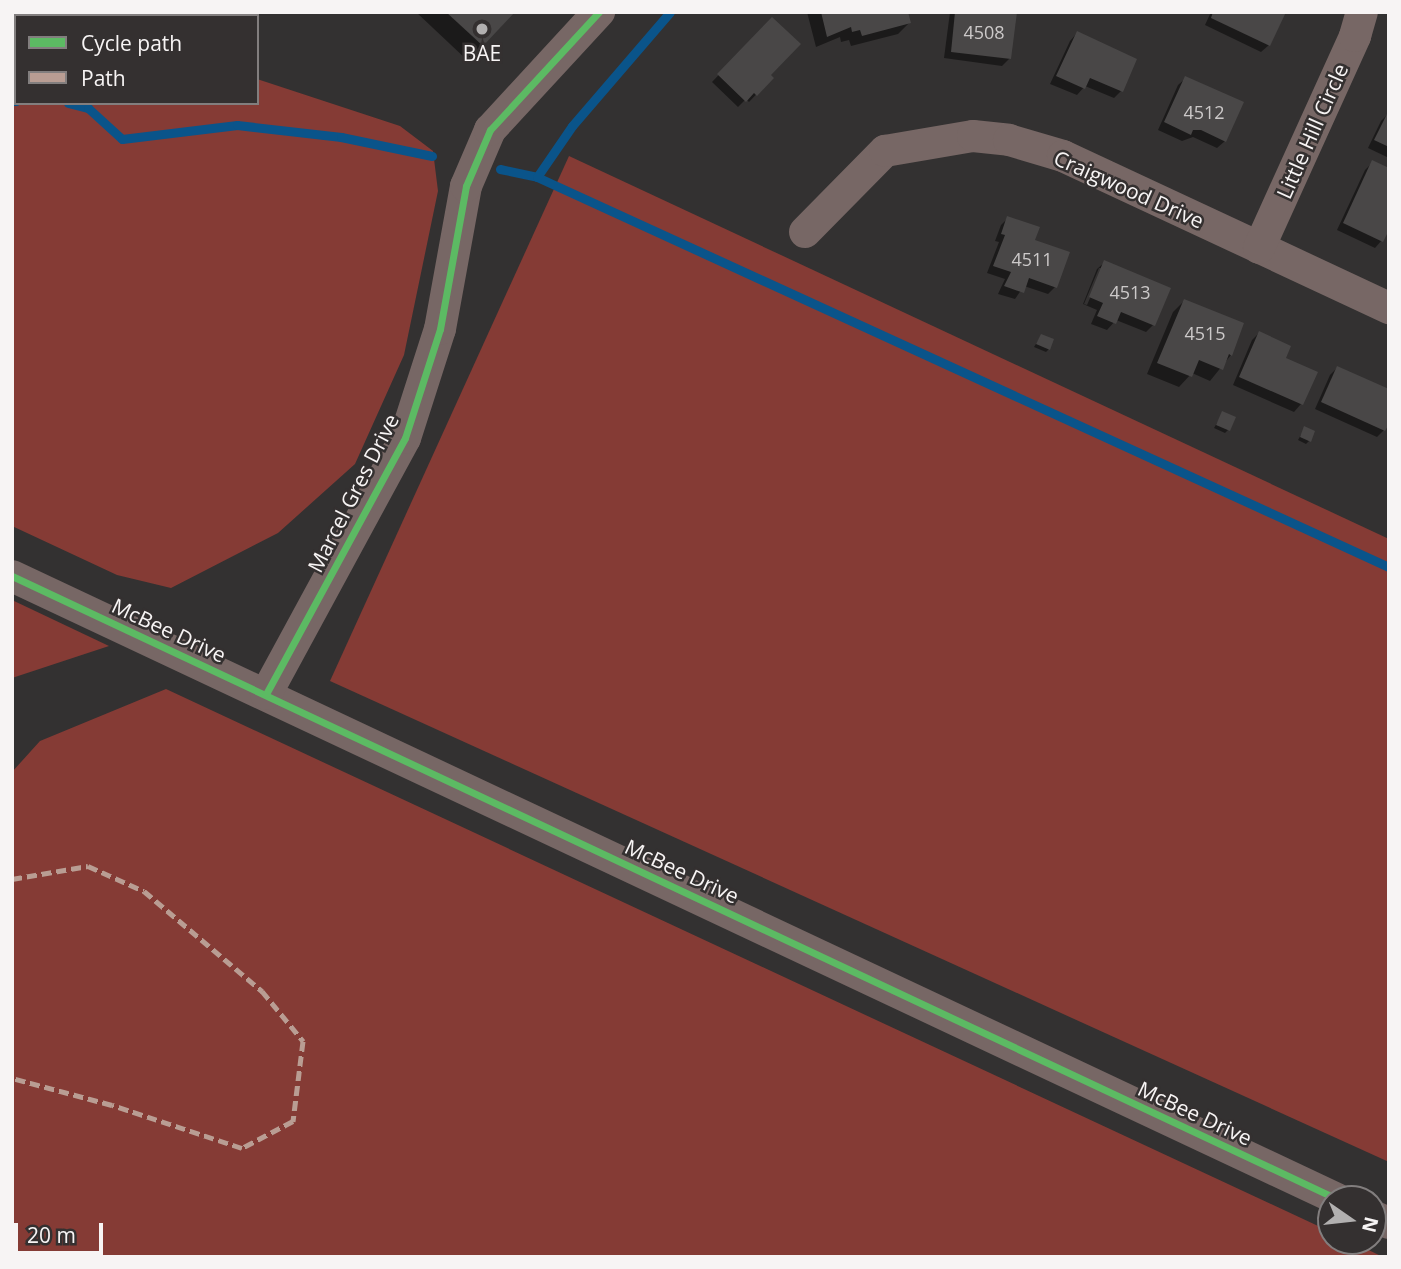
<!DOCTYPE html>
<style>
body{margin:0}
#map{position:relative;width:1401px;height:1269px;overflow:hidden;background:#333131;font-family:"Open Sans",sans-serif}
div>[style]{position:absolute}
.forest>*{inset:0;background:#853b35}
.shadow>*{inset:0;background:#0007}
.stream>*{height:9px;margin:-4.5px;padding:0 4.5px;transform-origin:4.5px;border-radius:4.5px;background:#0a548a}
.building>*{inset:0;background:#494747}
.minor>*{height:32px;margin:-16px;padding:0 16px;transform-origin:16px;border-radius:16px;background:#776765}
.quiet>*{height:5px;margin-top:-2.5px;transform-origin:0;background:repeating-linear-gradient(90deg,#b99d93 0 10px,transparent 0 15px)}
.cycleway>*{height:7px;margin:-3.5px;padding:0 3.5px;transform-origin:3.5px;border-radius:3.5px;background:#5cba63}
.dots>*{width:19px;height:19px;translate:-50% -50%;box-sizing:border-box;border:4px solid #343030;border-radius:50%}
span{translate:-50% -50%;white-space:nowrap;text-align:center;line-height:1.15;-webkit-text-stroke:5px #343030;paint-order:stroke}
.number-label{font-size:18px;color:#ccc9c9}
.number-label span{-webkit-text-stroke-width:0}
.poi-label{font-size:21px;color:#f7f4f4}
.street-label{font-size:21px;color:#f7f4f4}
.frame{position:absolute;inset:0;border:14px solid #f7f4f4;pointer-events:none}
.legend{position:absolute;left:14px;top:14px;width:245px;height:91px;box-sizing:border-box;background:#343030;border:2px solid #827e7e;margin:0;padding:9px 12px;list-style:none;font-size:21px;color:#f7f4f4}
.legend li{display:flex;align-items:center;gap:14px;height:35px}
.legend b{width:35px;border:2px solid #827e7e}
.north{position:absolute;left:1317px;top:1185px;width:70px;height:70px;box-sizing:border-box;background:#343030;border:2px solid #827e7e;border-radius:50%;rotate:104deg;font-size:19px;font-weight:700;line-height:28px;text-align:center;color:#f7f4f4}
.north::after{content:'';display:block;margin:auto;width:24px;height:32px;background:#b2b0b0;clip-path:polygon(50% 0,100% 100%,50% 72%,0 100%)}
.scale{position:absolute;left:14px;top:1223px;width:89px;height:32px;box-sizing:border-box;border:4px solid #f7f4f4;border-top:0;padding-left:9px;font-size:21px;line-height:24px;white-space:nowrap;color:#f7f4f4;-webkit-text-stroke:5px #343030;paint-order:stroke}
</style>
<div id="map">
<div class="forest">
<i style="clip-path:polygon(12px 12px,59px 12px,69px 16px,16px 16px,16px 103px,257px 103px,257px 79px,400px 126px,433px 151px,438px 191px,404px 355px,355px 464px,278px 533px,171px 588px,117px 575px,12px 526px)"></i>
<i style="clip-path:polygon(569px 156px,1389px 539px,1389px 1162px,330px 681px)"></i>
<i style="clip-path:polygon(12px 600px,109px 646px,12px 678px)"></i>
<i style="clip-path:polygon(166px 689px,1331px 1232px,1331px 1241px,1350px 1241px,1383px 1257px,12px 1257px,12px 772px,40px 741px)"></i>
</div>
<div class="shadow">
<i style="clip-path:polygon(416px 12px,512px 12px,467px 60px)"></i>
<i style="clip-path:polygon(807px 12px,907px 12px,909px 23px,898px 34px,851px 46px,849px 40px,841px 42px,840px 37px,816px 47px)"></i>
<i style="clip-path:polygon(950px 12px,1015px 12px,1010px 58px,1002px 66px,944px 58px)"></i>
<i style="clip-path:polygon(1211px 12px,1284px 12px,1269px 45px,1261px 52px,1205px 25px)"></i>
<i style="clip-path:polygon(772px 19px,768px 75px,772px 78px,749px 102px,746px 99px,738px 107px,712px 82px)"></i>
<i style="clip-path:polygon(1077px 33px,1121px 91px,1114px 98px,1085px 86px,1077px 95px,1050px 84px,1070px 41px)"></i>
<i style="clip-path:polygon(1186px 78px,1225px 141px,1217px 148px,1193px 137px,1182px 141px,1158px 130px,1178px 85px)"></i>
<i style="clip-path:polygon(1388px 114px,1389px 114px,1389px 158px,1368px 148px,1381px 121px)"></i>
<i style="clip-path:polygon(1372px 163px,1382px 240px,1375px 248px,1337px 230px,1365px 170px)"></i>
<i style="clip-path:polygon(1008px 218px,1033px 241px,1055px 287px,1048px 294px,1024px 286px,1015px 299px,998px 294px,1005px 279px,987px 273px,999px 242px,995px 241px,1001px 225px)"></i>
<i style="clip-path:polygon(evenodd,1105px 262px,1153px 325px,1146px 332px,1116px 320px,1107px 330px,1091px 324px,1097px 310px,1083px 304px,1097px 269px,1105px 262px,1099px 268px,1103px 268px,1087px 305px,1084px 304px,1099px 268px)"></i>
<i style="clip-path:polygon(1184px 301px,1231px 355px,1210px 381px,1192px 373px,1179px 387px,1147px 374px,1173px 312px)"></i>
<i style="clip-path:polygon(1259px 333px,1284px 359px,1316px 373px,1301px 404px,1294px 412px,1233px 385px,1252px 340px)"></i>
<i style="clip-path:polygon(1041px 336px,1049px 349px,1046px 352px,1034px 347px)"></i>
<i style="clip-path:polygon(1337px 368px,1384px 430px,1377px 437px,1315px 409px,1330px 375px)"></i>
<i style="clip-path:polygon(1223px 413px,1228px 430px,1225px 433px,1214px 428px)"></i>
<i style="clip-path:polygon(1305px 428px,1309px 441px,1306px 444px,1298px 440px)"></i>
</div>
<div class="stream">
<i style="left:12px;top:101px;width:4px"></i>
<i style="left:68px;top:103px;width:21px;rotate:14deg"></i>
<i style="left:88px;top:108px;width:46px;rotate:42.4deg"></i>
<i style="left:122px;top:139px;width:116px;rotate:-6.9deg"></i>
<i style="left:237px;top:125px;width:105px;rotate:6.6deg"></i>
<i style="left:341px;top:137px;width:93px;rotate:11.8deg"></i>
<i style="left:500px;top:169px;width:38px;rotate:12deg"></i>
<i style="left:537px;top:177px;width:937px;rotate:24.6deg"></i>
<i style="left:537px;top:177px;width:62px;rotate:-55.5deg"></i>
<i style="left:572px;top:126px;width:150px;rotate:-49.3deg"></i>
</div>
<div class="building">
<i style="clip-path:polygon(446px 12px,515px 12px,483px 46px)"></i>
<i style="clip-path:polygon(821px 12px,908px 12px,911px 23px,862px 36px,860px 30px,852px 32px,851px 27px,827px 37px)"></i>
<i style="clip-path:polygon(955px 12px,1017px 12px,1011px 59px,951px 52px)"></i>
<i style="clip-path:polygon(1213px 12px,1286px 12px,1270px 46px,1211px 18px)"></i>
<i style="clip-path:polygon(772px 17px,801px 44px,771px 75px,774px 78px,757px 96px,754px 93px,746px 102px,717px 74px)"></i>
<i style="clip-path:polygon(1077px 31px,1137px 59px,1123px 92px,1090px 78px,1085px 89px,1056px 76px)"></i>
<i style="clip-path:polygon(1185px 76px,1244px 102px,1226px 142px,1201px 130px,1193px 130px,1191px 135px,1164px 122px)"></i>
<i style="clip-path:polygon(1389px 110px,1389px 147px,1374px 140px)"></i>
<i style="clip-path:polygon(1372px 160px,1389px 168px,1389px 230px,1383px 242px,1343px 223px)"></i>
<i style="clip-path:polygon(1007px 216px,1040px 227px,1035px 240px,1070px 252px,1057px 288px,1029px 278px,1024px 293px,1004px 286px,1011px 272px,993px 266px,1005px 235px,1001px 234px)"></i>
<i style="clip-path:polygon(1104px 260px,1171px 288px,1155px 326px,1121px 312px,1116px 324px,1097px 316px,1103px 303px,1089px 297px)"></i>
<i style="clip-path:polygon(1184px 299px,1244px 323px,1232px 356px,1229px 354px,1223px 370px,1199px 360px,1192px 377px,1157px 363px)"></i>
<i style="clip-path:polygon(1259px 331px,1291px 346px,1286px 358px,1318px 372px,1303px 405px,1239px 377px)"></i>
<i style="clip-path:polygon(1041px 334px,1054px 339px,1050px 350px,1036px 344px)"></i>
<i style="clip-path:polygon(1337px 366px,1389px 389px,1389px 424px,1385px 431px,1321px 402px)"></i>
<i style="clip-path:polygon(1222px 411px,1236px 417px,1230px 431px,1216px 425px)"></i>
<i style="clip-path:polygon(1304px 426px,1315px 431px,1311px 442px,1300px 437px)"></i>
</div>
<div class="minor">
<i style="left:142px;top:16px;width:4px;rotate:-76deg"></i>
<i style="left:805px;top:232px;width:114px;rotate:-45.4deg"></i>
<i style="left:885px;top:151px;width:89px;rotate:-9.7deg"></i>
<i style="left:973px;top:136px;width:36px;rotate:6deg"></i>
<i style="left:1009px;top:140px;width:56px;rotate:16.5deg"></i>
<i style="left:1063px;top:156px;width:360px;rotate:25deg"></i>
<i style="left:1259px;top:248px;width:233px;rotate:-65.6deg"></i>
<i style="left:1355px;top:36px;width:25px;rotate:-74deg"></i>
<i style="left:12px;top:576px;width:1464px;rotate:25.18deg"></i>
<i style="left:266px;top:694px;width:291px;rotate:-61.5deg"></i>
<i style="left:405px;top:438px;width:114px;rotate:-72.2deg"></i>
<i style="left:440px;top:329px;width:145px;rotate:-79.7deg"></i>
<i style="left:466px;top:186px;width:61px;rotate:-66.8deg"></i>
<i style="left:490px;top:130px;width:161px;rotate:-47.3deg"></i>
<i style="left:1373px;top:1216px;width:17px;rotate:24deg"></i>
</div>
<div class="quiet">
<i style="left:12px;top:879px;width:77px;rotate:-9.7deg"></i>
<i style="left:88px;top:866px;width:61px;rotate:24.1deg"></i>
<i style="left:144px;top:891px;width:155px;rotate:40.3deg"></i>
<i style="left:262px;top:991px;width:65px;rotate:50.6deg"></i>
<i style="left:303px;top:1041px;width:81px;rotate:97.1deg"></i>
<i style="left:293px;top:1121px;width:58px;rotate:152.1deg"></i>
<i style="left:242px;top:1148px;width:137px;rotate:-161.7deg"></i>
<i style="left:112px;top:1105px;width:104px;rotate:-164.9deg"></i>
</div>
<div class="cycleway">
<i style="left:12px;top:576px;width:1464px;rotate:25.18deg"></i>
<i style="left:266px;top:694px;width:291px;rotate:-61.5deg"></i>
<i style="left:405px;top:438px;width:114px;rotate:-72.2deg"></i>
<i style="left:440px;top:329px;width:145px;rotate:-79.7deg"></i>
<i style="left:466px;top:186px;width:61px;rotate:-66.8deg"></i>
<i style="left:490px;top:130px;width:161px;rotate:-47.3deg"></i>
</div>
<div class="dots">
<i style="left:482px;top:29px;background:#b2b0b0"></i>
</div>
<div class="number-label">
<span style="left:984px;top:32px">4508</span>
<span style="left:1204px;top:112px">4512</span>
<span style="left:1032px;top:259px">4511</span>
<span style="left:1130px;top:292px">4513</span>
<span style="left:1205px;top:333px">4515</span>
</div>
<div class="poi-label">
<span style="left:482px;top:53px">BAE</span>
</div>
<div class="street-label">
<span style="left:1312px;top:131px;rotate:-66deg">Little Hill Circle</span>
<span style="left:1129px;top:189px;rotate:24deg">Craigwood Drive</span>
<span style="left:353px;top:493px;rotate:-63deg">Marcel Gres Drive</span>
<span style="left:169px;top:630px;rotate:25deg">McBee Drive</span>
<span style="left:682px;top:871px;rotate:25deg">McBee Drive</span>
<span style="left:1195px;top:1113px;rotate:25deg">McBee Drive</span>
</div>
<div class="frame"></div>
<ul class="legend">
<li><b style="height:9px;background:#5cba63"></b>Cycle path</li>
<li><b style="height:9px;background:#b99d93"></b>Path</li>
</ul>
<div class="north">N</div>
<div class="scale">20 m</div>
</div>
